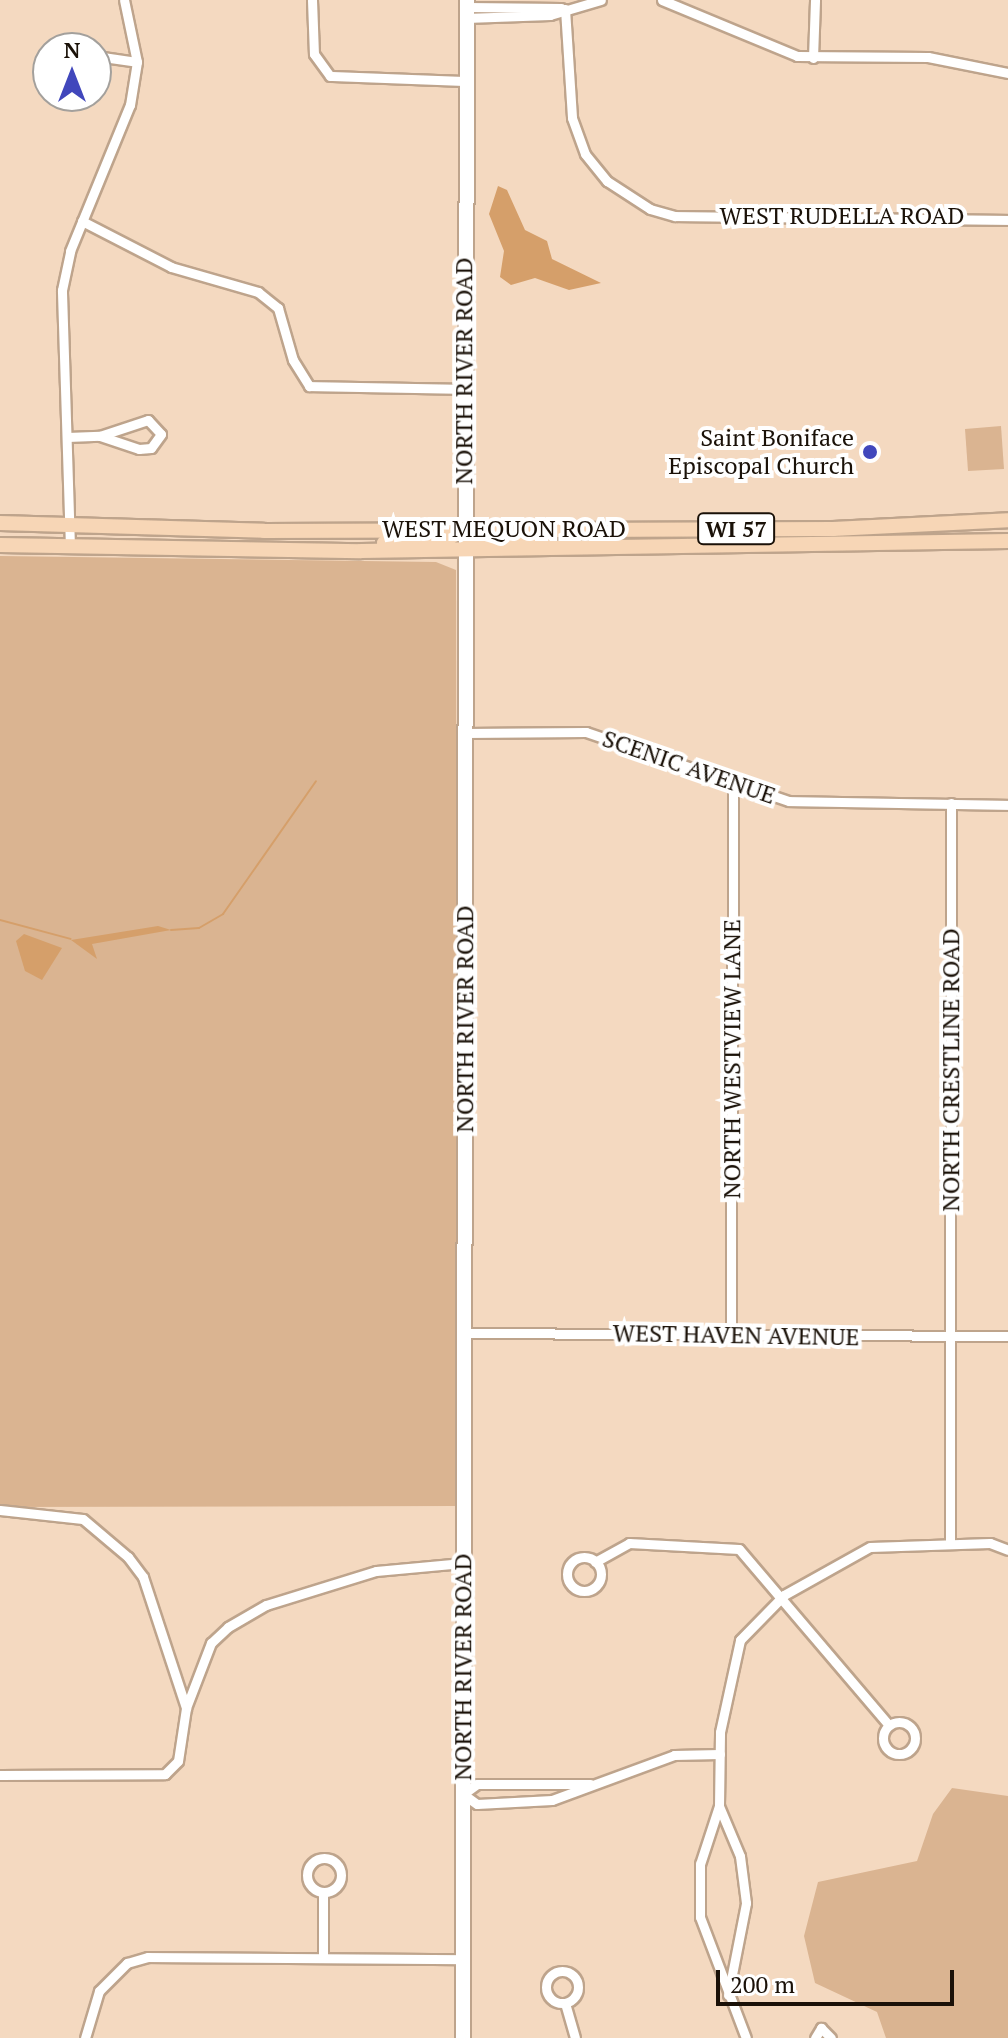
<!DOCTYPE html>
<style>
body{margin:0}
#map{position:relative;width:1008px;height:2038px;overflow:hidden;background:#f4d9c0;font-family:"PT Serif",serif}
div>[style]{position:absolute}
.green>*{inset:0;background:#dab491}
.water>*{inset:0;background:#d59f6a}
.stream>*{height:2px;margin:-1px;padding:0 1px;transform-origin:1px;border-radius:1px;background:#d59f6a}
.roads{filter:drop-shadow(2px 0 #bea48c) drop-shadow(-2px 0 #bea48c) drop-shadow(0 2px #bea48c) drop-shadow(0 -2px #bea48c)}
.street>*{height:9px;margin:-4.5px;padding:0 4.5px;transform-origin:4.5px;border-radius:4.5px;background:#fff}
.street>.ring{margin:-4.5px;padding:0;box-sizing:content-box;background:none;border:9px solid #fff;border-radius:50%}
.secondary>*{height:14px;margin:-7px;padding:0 7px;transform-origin:7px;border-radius:7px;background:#fff}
.primary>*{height:14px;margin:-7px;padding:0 7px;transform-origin:7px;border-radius:7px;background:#f7d6b6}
.dots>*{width:22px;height:22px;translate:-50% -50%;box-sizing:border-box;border:4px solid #fff;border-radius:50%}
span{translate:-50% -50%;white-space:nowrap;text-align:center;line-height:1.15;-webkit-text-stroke:8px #fff;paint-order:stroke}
.shield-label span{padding:2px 6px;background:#fff;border:2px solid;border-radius:6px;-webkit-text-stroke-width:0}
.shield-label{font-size:22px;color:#1a1108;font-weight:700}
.street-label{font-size:24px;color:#1a1108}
.poi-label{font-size:24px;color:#1a1108}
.right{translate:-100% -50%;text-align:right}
.north{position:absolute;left:32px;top:32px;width:80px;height:80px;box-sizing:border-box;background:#fff;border:2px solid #a3a09c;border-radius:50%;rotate:0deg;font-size:22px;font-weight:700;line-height:32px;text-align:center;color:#1a1108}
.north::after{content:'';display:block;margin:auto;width:28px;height:36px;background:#4147bc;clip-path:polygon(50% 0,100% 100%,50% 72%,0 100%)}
.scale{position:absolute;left:716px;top:1970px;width:238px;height:36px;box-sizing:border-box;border:4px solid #1a1108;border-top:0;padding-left:10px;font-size:24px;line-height:28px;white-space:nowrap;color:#1a1108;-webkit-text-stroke:6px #fff;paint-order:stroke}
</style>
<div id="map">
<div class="green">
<i style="clip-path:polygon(1001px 426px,1004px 469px,968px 471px,965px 429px)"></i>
<i style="clip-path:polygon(0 556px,436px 562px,456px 570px,457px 1506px,0 1507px)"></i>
<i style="clip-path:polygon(952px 1788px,1008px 1796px,1008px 2038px,886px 2038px,877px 2012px,815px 1983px,804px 1936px,818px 1882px,917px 1861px,933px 1814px)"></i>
</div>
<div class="water">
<i style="clip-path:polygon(498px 186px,507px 190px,525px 230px,547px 241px,552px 259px,601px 283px,569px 290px,535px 278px,511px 285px,500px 277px,504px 251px,489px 214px)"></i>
<i style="clip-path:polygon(158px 926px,171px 930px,92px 944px,97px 959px,71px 940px)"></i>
<i style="clip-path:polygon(24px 934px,62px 948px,42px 980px,25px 971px,16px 941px)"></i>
</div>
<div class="stream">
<i style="left:0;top:920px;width:73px;rotate:15deg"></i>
<i style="left:171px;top:930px;width:28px;rotate:-4deg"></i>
<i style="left:199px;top:928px;width:28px;rotate:-30deg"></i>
<i style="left:223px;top:914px;width:162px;rotate:-55deg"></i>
</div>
<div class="roads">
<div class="street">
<i style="left:312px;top:0;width:54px;rotate:87.9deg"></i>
<i style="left:314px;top:54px;width:27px;rotate:54deg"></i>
<i style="left:330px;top:76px;width:136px;rotate:2.1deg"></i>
<i style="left:662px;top:0;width:146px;rotate:22.5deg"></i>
<i style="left:797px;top:56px;width:131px;rotate:0.4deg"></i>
<i style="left:928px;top:57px;width:82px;rotate:11.3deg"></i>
<i style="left:467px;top:7px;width:94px;rotate:0.6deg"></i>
<i style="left:565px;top:9px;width:109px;rotate:86.3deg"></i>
<i style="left:572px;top:118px;width:38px;rotate:70deg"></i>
<i style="left:585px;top:154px;width:35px;rotate:51deg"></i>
<i style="left:607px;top:181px;width:51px;rotate:33.1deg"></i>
<i style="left:650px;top:209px;width:26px;rotate:16deg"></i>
<i style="left:675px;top:216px;width:333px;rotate:0.7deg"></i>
<i style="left:466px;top:18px;width:84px;rotate:-2deg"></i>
<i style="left:550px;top:15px;width:53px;rotate:-16.4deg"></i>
<i style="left:58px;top:48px;width:20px"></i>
<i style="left:96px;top:56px;width:41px;rotate:8.3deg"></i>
<i style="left:813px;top:58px;width:58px;rotate:-88deg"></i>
<i style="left:82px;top:221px;width:100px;rotate:27.3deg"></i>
<i style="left:171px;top:267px;width:91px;rotate:16deg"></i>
<i style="left:258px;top:292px;width:26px;rotate:39deg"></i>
<i style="left:278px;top:308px;width:54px;rotate:73.9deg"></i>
<i style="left:293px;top:360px;width:31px;rotate:58deg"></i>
<i style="left:309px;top:386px;width:156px;rotate:1.1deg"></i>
<i style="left:67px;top:437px;width:33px;rotate:-2deg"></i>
<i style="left:100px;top:436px;width:41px;rotate:18.4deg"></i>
<i style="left:139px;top:449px;width:12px;rotate:-5deg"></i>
<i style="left:151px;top:448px;width:17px;rotate:-54deg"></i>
<i style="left:161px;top:434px;width:19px;rotate:-133deg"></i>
<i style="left:148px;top:420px;width:51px;rotate:161.6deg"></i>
<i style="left:70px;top:547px;width:257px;rotate:-91.8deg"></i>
<i style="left:62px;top:290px;width:40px;rotate:-78deg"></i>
<i style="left:70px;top:251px;width:158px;rotate:-67.7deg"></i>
<i style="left:130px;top:105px;width:44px;rotate:-80.8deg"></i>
<i style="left:137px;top:62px;width:63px;rotate:-101.8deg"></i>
<i style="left:465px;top:733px;width:121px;rotate:-0.5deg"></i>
<i style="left:586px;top:732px;width:214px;rotate:18.8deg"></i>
<i style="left:789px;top:801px;width:219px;rotate:1deg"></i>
<i style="left:464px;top:1333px;width:544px;rotate:0.32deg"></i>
<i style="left:731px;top:1335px;width:551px;rotate:-89.79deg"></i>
<i style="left:0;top:1510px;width:83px;rotate:6.2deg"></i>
<i style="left:83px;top:1519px;width:59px;rotate:40.2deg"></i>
<i style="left:128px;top:1557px;width:25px;rotate:53deg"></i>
<i style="left:143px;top:1577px;width:138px;rotate:71.8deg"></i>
<i style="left:950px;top:1544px;width:741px;rotate:-89.92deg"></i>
<i class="ring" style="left:567px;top:1557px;width:25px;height:25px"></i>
<i style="left:595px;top:1562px;width:39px;rotate:-29deg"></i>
<i style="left:629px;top:1543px;width:110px;rotate:3.1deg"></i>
<i style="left:739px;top:1549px;width:231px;rotate:49.6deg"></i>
<i class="ring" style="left:883px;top:1722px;width:23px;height:23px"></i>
<i style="left:0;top:1775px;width:165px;rotate:-0.3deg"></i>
<i style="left:165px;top:1774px;width:18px;rotate:-45deg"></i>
<i style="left:178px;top:1761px;width:54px;rotate:-81.4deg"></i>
<i style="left:186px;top:1708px;width:70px;rotate:-69deg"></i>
<i style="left:211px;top:1643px;width:23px;rotate:-43deg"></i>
<i style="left:228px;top:1627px;width:44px;rotate:-30.1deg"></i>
<i style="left:266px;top:1605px;width:115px;rotate:-17.2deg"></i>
<i style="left:376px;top:1571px;width:87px;rotate:-5.3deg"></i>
<i style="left:590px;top:1784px;width:113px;rotate:180deg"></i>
<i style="left:477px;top:1784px;width:17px;rotate:144deg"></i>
<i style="left:463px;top:1794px;width:17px;rotate:36deg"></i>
<i style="left:477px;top:1804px;width:75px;rotate:-3.1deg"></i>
<i style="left:552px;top:1800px;width:130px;rotate:-20.2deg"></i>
<i style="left:674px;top:1755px;width:46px;rotate:-1.2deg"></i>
<i style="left:719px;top:1806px;width:61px;rotate:108.1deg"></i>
<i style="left:700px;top:1864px;width:53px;rotate:90deg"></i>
<i style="left:700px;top:1917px;width:129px;rotate:69.2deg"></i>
<i class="ring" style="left:307px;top:1858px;width:25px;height:25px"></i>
<i style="left:323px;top:1893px;width:65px;rotate:90deg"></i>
<i class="ring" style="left:546px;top:1971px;width:23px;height:23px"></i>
<i style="left:728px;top:1995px;width:94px;rotate:-78.9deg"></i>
<i style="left:746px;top:1903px;width:47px;rotate:-97.3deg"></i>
<i style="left:740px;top:1856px;width:54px;rotate:-112.8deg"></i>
<i style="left:719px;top:1806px;width:74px;rotate:-89.2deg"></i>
<i style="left:720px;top:1732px;width:94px;rotate:-77.7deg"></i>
<i style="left:740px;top:1640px;width:63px;rotate:-45.6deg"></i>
<i style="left:784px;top:1595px;width:98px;rotate:-29.2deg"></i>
<i style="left:870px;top:1547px;width:120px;rotate:-1.9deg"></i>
<i style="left:990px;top:1543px;width:19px;rotate:21deg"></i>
<i style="left:565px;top:2003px;width:36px;rotate:74deg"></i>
<i style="left:85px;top:2038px;width:49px;rotate:-73.4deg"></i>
<i style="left:99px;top:1991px;width:40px;rotate:-45deg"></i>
<i style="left:127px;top:1963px;width:22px;rotate:-16deg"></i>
<i style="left:148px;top:1957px;width:315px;rotate:0.4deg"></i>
<i style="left:815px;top:2038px;width:12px;rotate:-59deg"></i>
<i style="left:821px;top:2028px;width:14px;rotate:45deg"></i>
</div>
<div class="secondary">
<i style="left:463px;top:2038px;width:2038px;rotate:-89.89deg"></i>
</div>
<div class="primary">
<i style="left:0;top:523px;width:264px;rotate:1.7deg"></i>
<i style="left:264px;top:531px;width:569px;rotate:-0.2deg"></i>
<i style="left:833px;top:529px;width:175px;rotate:-2.9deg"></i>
<i style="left:384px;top:543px;width:64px;rotate:-3.6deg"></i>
<i style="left:448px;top:539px;width:18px;rotate:-34deg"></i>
<i style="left:0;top:545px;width:361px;rotate:1deg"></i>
<i style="left:361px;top:551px;width:647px;rotate:-0.89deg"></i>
<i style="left:464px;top:549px;width:19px;rotate:-32deg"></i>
<i style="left:480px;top:539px;width:64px;rotate:-2.7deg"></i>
</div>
</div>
<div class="dots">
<i style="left:870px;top:452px;background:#4147bc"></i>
</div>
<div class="shield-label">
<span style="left:736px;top:529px">WI 57</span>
</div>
<div class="street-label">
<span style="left:842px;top:216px">WEST RUDELLA ROAD</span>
<span style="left:464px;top:371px;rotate:-90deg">NORTH RIVER ROAD</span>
<span style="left:504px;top:529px">WEST MEQUON ROAD</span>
<span style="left:689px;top:767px;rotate:19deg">SCENIC AVENUE</span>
<span style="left:465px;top:1019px;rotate:-90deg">NORTH RIVER ROAD</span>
<span style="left:732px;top:1059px;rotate:-90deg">NORTH WESTVIEW LANE</span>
<span style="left:951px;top:1070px;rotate:-90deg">NORTH CRESTLINE ROAD</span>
<span style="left:736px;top:1335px;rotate:1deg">WEST HAVEN AVENUE</span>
<span style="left:463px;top:1667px;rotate:-90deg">NORTH RIVER ROAD</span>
</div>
<div class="poi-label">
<span class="right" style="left:854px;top:452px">Saint Boniface<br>Episcopal Church</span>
</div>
<div class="north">N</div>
<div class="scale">200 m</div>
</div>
